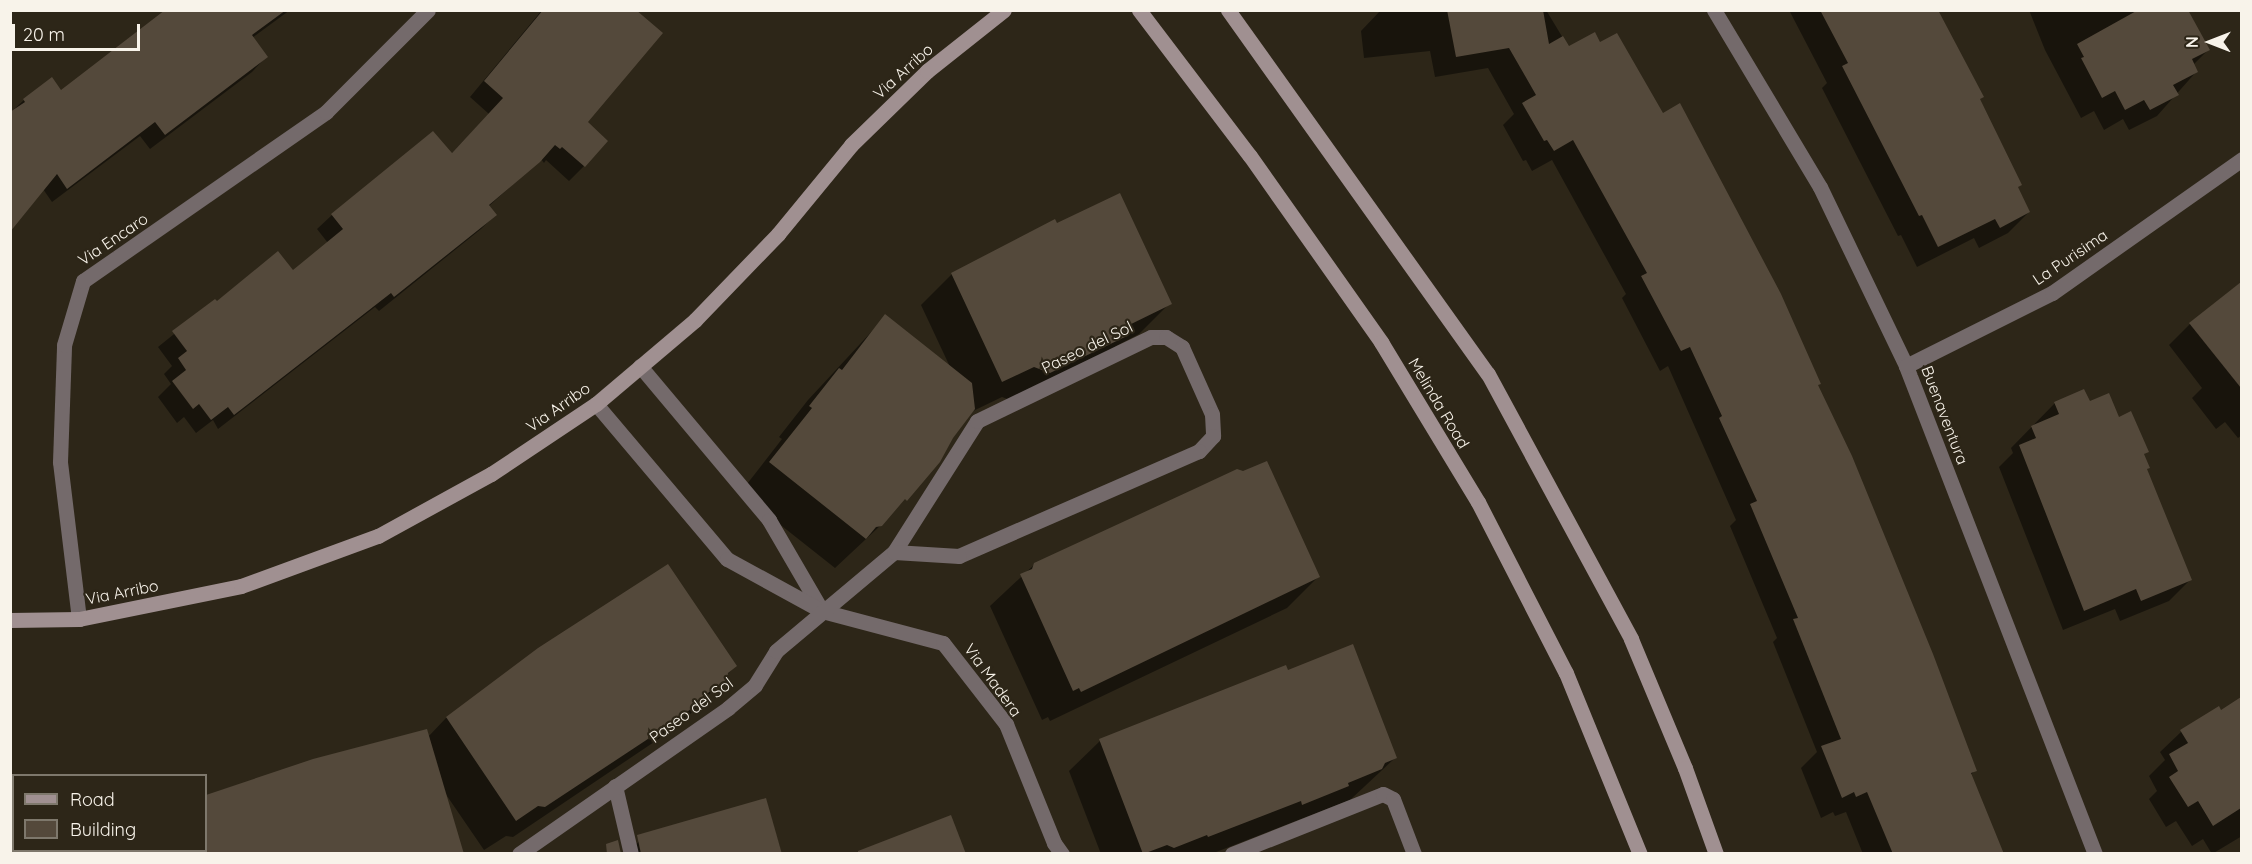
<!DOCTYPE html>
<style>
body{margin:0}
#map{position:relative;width:2252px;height:864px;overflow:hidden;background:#2d2618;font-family:Quicksand,sans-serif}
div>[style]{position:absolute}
.shadow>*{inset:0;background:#0007}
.building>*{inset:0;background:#54493b}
.street>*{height:15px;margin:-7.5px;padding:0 7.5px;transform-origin:7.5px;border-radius:7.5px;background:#746a6b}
.secondary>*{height:15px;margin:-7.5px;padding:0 7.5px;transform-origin:7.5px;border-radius:7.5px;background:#a09091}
span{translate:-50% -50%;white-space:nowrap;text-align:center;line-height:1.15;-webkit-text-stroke:4.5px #2d2618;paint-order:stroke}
.street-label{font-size:16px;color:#f8f3ea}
.frame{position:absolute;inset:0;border:12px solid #f8f3ea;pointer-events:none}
.legend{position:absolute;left:12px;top:774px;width:195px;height:78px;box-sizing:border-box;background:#2d2618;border:2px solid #7e786c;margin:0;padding:8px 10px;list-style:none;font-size:18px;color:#f8f3ea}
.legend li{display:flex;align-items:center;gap:12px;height:30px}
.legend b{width:30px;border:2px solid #7e786c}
.north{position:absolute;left:2180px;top:12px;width:60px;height:60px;-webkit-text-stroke:4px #2d2618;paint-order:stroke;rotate:270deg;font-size:16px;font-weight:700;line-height:24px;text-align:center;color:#f8f3ea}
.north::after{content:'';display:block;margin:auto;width:21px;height:27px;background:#f8f3ea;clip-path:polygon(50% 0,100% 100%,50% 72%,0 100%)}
.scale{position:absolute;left:12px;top:24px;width:128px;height:27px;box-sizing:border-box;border:3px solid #f8f3ea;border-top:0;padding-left:8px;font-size:18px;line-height:21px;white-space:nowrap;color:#f8f3ea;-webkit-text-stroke:4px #2d2618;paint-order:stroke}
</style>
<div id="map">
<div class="shadow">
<i style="clip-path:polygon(168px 10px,290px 10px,252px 38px,266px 57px,252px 72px,150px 149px,140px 136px,52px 202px,43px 189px,10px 113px,24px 100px,61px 92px)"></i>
<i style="clip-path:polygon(542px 10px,634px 10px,586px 123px,606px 141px,584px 166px,569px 181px,546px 160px,544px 163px,541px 159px,489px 206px,495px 215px,481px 229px,379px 311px,375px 307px,218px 429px,213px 420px,196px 433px,184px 417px,177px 423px,158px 397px,171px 384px,164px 374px,172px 366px,158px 347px,215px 301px,216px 303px,293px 272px,328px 243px,317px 229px,332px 215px,451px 154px,489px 114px,470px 97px)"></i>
<i style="clip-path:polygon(1381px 10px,1546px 10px,1569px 48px,1817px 386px,1975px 770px,1970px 776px,2000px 854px,1863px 854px,1846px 812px,1835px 816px,1833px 812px,1821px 818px,1801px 768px,1817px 752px,1773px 642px,1777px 638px,1730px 526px,1736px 520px,1668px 366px,1660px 371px,1622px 298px,1626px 294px,1552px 160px,1532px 171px,1526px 160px,1523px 161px,1503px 125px,1514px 114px,1488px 68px,1435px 77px,1430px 51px,1364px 58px,1361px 31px)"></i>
<i style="clip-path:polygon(1789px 10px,1936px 10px,2029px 212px,2008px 233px,1979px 248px,1974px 238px,1917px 267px,1901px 235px,1898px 236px,1822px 88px,1827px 83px)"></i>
<i style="clip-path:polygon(2029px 10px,2187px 10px,2208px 50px,2193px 65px,2196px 72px,2157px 116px,2129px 130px,2123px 119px,2104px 130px,2094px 111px,2081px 118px,2045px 50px)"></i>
<i style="clip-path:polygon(1056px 225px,1170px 303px,1139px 334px,1116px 346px,1094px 367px,1018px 403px,1002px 397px,971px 412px,881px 525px,835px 568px,740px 493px,782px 439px,779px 437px,808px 400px,886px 316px,951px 369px,921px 305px,952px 274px)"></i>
<i style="clip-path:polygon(2242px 284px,2242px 435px,2238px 438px,2225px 422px,2216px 429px,2192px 398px,2202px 388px,2169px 345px,2190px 324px)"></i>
<i style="clip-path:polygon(2055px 403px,2089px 403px,2118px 419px,2147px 451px,2143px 455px,2148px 468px,2146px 470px,2190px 580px,2169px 601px,2120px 621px,2115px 609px,2063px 630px,1999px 467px,2013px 453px,2011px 448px)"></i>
<i style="clip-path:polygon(1035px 564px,1318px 577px,1287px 608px,1050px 721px,1048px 717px,1042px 720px,990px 606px)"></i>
<i style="clip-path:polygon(539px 649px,735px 666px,695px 710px,666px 734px,513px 837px,506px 836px,484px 850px,445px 793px,458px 854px,141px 854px,141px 850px,206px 850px,206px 796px,313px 760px,428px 737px,446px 718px)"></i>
<i style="clip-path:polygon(1287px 672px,1395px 758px,1350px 800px,1211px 854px,1101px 854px,1069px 771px,1100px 741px)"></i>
<i style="clip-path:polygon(2242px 704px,2242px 836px,2212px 854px,2203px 839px,2192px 846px,2176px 821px,2166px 827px,2149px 799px,2157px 791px,2149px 776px,2165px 760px,2160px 752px,2181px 732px,2218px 708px,2220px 712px)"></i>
<i style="clip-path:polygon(765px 800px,782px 854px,627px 854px,647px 833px)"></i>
</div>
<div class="building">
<i style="clip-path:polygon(165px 10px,286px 10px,252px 35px,268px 57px,165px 135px,155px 122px,67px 189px,57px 174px,10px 232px,10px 112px,25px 102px,23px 99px,52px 77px,61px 90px)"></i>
<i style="clip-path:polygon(543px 10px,636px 10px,663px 33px,588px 122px,608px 141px,585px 167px,562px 147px,560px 149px,555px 145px,540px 162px,489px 205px,497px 215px,394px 297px,391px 293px,234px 415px,228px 407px,211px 420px,199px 404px,193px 409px,172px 381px,186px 370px,178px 358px,187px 351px,172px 331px,215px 299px,217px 301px,278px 251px,293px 270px,343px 229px,331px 214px,433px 131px,452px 153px,503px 98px,484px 81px)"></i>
<i style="clip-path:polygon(1447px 10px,1543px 10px,1549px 44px,1563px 36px,1569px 46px,1595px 32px,1600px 42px,1617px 33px,1663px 113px,1680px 103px,1781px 294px,1821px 384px,1818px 385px,1852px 456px,1933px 654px,1977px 771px,1971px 773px,2004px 854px,1893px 854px,1867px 792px,1856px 797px,1854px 792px,1842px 798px,1821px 746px,1841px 739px,1793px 619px,1798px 618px,1750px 504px,1757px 501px,1719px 418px,1722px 416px,1690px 347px,1681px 351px,1641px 276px,1647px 273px,1573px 140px,1554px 151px,1547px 140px,1544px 141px,1522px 103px,1536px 95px,1509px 48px,1456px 57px)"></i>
<i style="clip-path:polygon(1820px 10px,1938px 10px,1984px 97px,1980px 99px,2022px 185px,2018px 187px,2030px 212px,2000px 228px,1995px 219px,1938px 247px,1922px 215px,1919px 216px,1842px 66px,1848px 63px)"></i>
<i style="clip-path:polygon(2138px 10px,2188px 10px,2210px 50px,2192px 59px,2198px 72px,2173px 85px,2179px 95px,2150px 110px,2144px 100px,2125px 110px,2115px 91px,2102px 98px,2081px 58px,2084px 57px,2077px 44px)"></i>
<i style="clip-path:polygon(1120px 193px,1172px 304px,1123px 328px,1127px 336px,1050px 373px,1034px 367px,1002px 382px,951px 273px,1055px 219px,1057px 223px)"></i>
<i style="clip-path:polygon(2241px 282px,2241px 388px,2189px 323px)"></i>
<i style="clip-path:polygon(885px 314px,972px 383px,975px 409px,953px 438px,940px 462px,907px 501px,905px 499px,882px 526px,876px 527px,866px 539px,769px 462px,812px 408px,809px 406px,839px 368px,842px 370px)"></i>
<i style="clip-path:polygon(2084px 389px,2090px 401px,2109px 393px,2119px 417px,2131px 411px,2149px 452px,2144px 454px,2150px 468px,2147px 469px,2192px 580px,2141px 601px,2136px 589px,2084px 611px,2019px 445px,2036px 438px,2031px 426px,2059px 414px,2054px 402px)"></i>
<i style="clip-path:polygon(1267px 461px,1320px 577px,1081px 692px,1079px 688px,1073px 691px,1020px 574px,1032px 569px,1034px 563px,1192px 490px,1237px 469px,1243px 471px)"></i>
<i style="clip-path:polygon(668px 564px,737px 666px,728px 673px,727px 679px,697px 701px,698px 704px,657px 733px,545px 807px,538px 806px,516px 821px,446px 717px,538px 648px)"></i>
<i style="clip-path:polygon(1353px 644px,1397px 758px,1385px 763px,1382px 769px,1348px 783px,1349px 786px,1302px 805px,1301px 801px,1208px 837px,1207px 835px,1174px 848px,1167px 845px,1143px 854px,1099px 739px,1286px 665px,1288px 670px)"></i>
<i style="clip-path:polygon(2241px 697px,2241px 808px,2213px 826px,2198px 801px,2188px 807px,2169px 777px,2178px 771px,2169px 754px,2188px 743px,2180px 730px,2219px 706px,2221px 710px)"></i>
<i style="clip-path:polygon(427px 729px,464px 854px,206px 854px,206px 795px,313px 759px)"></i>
<i style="clip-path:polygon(766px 798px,782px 854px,641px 854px,637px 835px)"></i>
<i style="clip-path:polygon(951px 815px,966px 854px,858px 854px,858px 851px)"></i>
<i style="clip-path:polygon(618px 840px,621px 854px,607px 854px,606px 844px)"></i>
</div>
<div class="street">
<i style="left:1714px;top:10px;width:206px;rotate:59.1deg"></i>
<i style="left:1820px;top:187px;width:199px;rotate:64.3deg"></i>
<i style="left:1906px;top:366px;width:523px;rotate:68.83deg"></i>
<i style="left:640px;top:366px;width:201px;rotate:50deg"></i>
<i style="left:769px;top:520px;width:105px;rotate:59.8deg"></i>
<i style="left:1906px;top:366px;width:163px;rotate:-26.6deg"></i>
<i style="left:2052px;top:293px;width:232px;rotate:-35.2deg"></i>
<i style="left:596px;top:404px;width:203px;rotate:49.8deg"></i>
<i style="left:727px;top:559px;width:108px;rotate:28.7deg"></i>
<i style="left:822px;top:611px;width:125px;rotate:14.8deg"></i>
<i style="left:943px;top:643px;width:103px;rotate:52.1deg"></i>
<i style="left:1006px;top:724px;width:128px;rotate:68deg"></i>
<i style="left:1054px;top:843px;width:14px;rotate:54deg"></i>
<i style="left:79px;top:619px;width:158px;rotate:-96.9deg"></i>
<i style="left:60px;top:462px;width:117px;rotate:-88deg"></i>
<i style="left:64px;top:345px;width:67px;rotate:-73.5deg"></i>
<i style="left:83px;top:281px;width:296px;rotate:-34.8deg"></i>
<i style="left:326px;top:112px;width:144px;rotate:-45deg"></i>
<i style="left:615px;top:786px;width:70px;rotate:76.8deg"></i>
<i style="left:519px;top:854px;width:255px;rotate:-34.9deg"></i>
<i style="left:728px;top:708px;width:35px;rotate:-40deg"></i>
<i style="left:755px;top:685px;width:40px;rotate:-58deg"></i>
<i style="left:776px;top:651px;width:154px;rotate:-40deg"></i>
<i style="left:894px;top:552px;width:155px;rotate:-57.6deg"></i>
<i style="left:977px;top:421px;width:193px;rotate:-25.8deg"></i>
<i style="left:1151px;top:337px;width:15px"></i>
<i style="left:1166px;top:337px;width:19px;rotate:32deg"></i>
<i style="left:1182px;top:347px;width:73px;rotate:65.9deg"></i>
<i style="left:1212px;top:414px;width:22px;rotate:87deg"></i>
<i style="left:1213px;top:436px;width:21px;rotate:133deg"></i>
<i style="left:1199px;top:451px;width:262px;rotate:156.4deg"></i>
<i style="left:959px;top:556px;width:65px;rotate:-176.5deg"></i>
<i style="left:1232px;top:854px;width:162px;rotate:-21.7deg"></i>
<i style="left:1383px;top:794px;width:11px;rotate:27deg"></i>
<i style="left:1393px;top:799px;width:59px;rotate:69.1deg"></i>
</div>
<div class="secondary">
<i style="left:1139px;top:10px;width:183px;rotate:52.8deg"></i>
<i style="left:1250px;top:156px;width:228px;rotate:54.8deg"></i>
<i style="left:1381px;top:342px;width:187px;rotate:58.8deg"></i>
<i style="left:1478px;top:502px;width:192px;rotate:62.8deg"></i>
<i style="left:1566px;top:673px;width:196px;rotate:67.8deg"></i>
<i style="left:1228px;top:10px;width:447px;rotate:54.5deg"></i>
<i style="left:1488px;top:374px;width:301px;rotate:61.6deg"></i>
<i style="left:1631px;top:639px;width:140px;rotate:67.3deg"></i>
<i style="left:1685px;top:768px;width:91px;rotate:70.2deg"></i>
<i style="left:10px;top:620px;width:69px;rotate:-0.8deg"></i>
<i style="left:79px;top:619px;width:165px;rotate:-11.5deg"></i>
<i style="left:241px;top:586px;width:146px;rotate:-20.1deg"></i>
<i style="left:378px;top:536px;width:129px;rotate:-28.8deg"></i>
<i style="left:491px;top:474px;width:126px;rotate:-33.7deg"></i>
<i style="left:596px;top:404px;width:130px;rotate:-40.3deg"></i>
<i style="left:695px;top:320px;width:120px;rotate:-46deg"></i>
<i style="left:778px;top:234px;width:115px;rotate:-50.6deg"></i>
<i style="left:851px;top:145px;width:106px;rotate:-44.2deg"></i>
<i style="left:927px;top:71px;width:98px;rotate:-38.4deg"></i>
</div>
<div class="street-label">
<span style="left:903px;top:71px;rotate:-42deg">Via Arribo</span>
<span style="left:113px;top:239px;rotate:-34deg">Via Encaro</span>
<span style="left:2070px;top:257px;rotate:-34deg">La Purisima</span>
<span style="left:1087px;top:347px;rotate:-26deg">Paseo del Sol</span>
<span style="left:1439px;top:403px;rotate:59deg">Melinda Road</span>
<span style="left:558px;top:407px;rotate:-35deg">Via Arribo</span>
<span style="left:1945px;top:415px;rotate:69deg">Buenaventura</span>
<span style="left:122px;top:592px;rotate:-11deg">Via Arribo</span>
<span style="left:993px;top:680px;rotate:54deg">Via Madera</span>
<span style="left:691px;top:710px;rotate:-36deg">Paseo del Sol</span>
</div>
<div class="frame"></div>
<ul class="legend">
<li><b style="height:8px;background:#a09091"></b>Road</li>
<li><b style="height:16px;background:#54493b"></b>Building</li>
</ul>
<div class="north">N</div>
<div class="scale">20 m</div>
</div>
